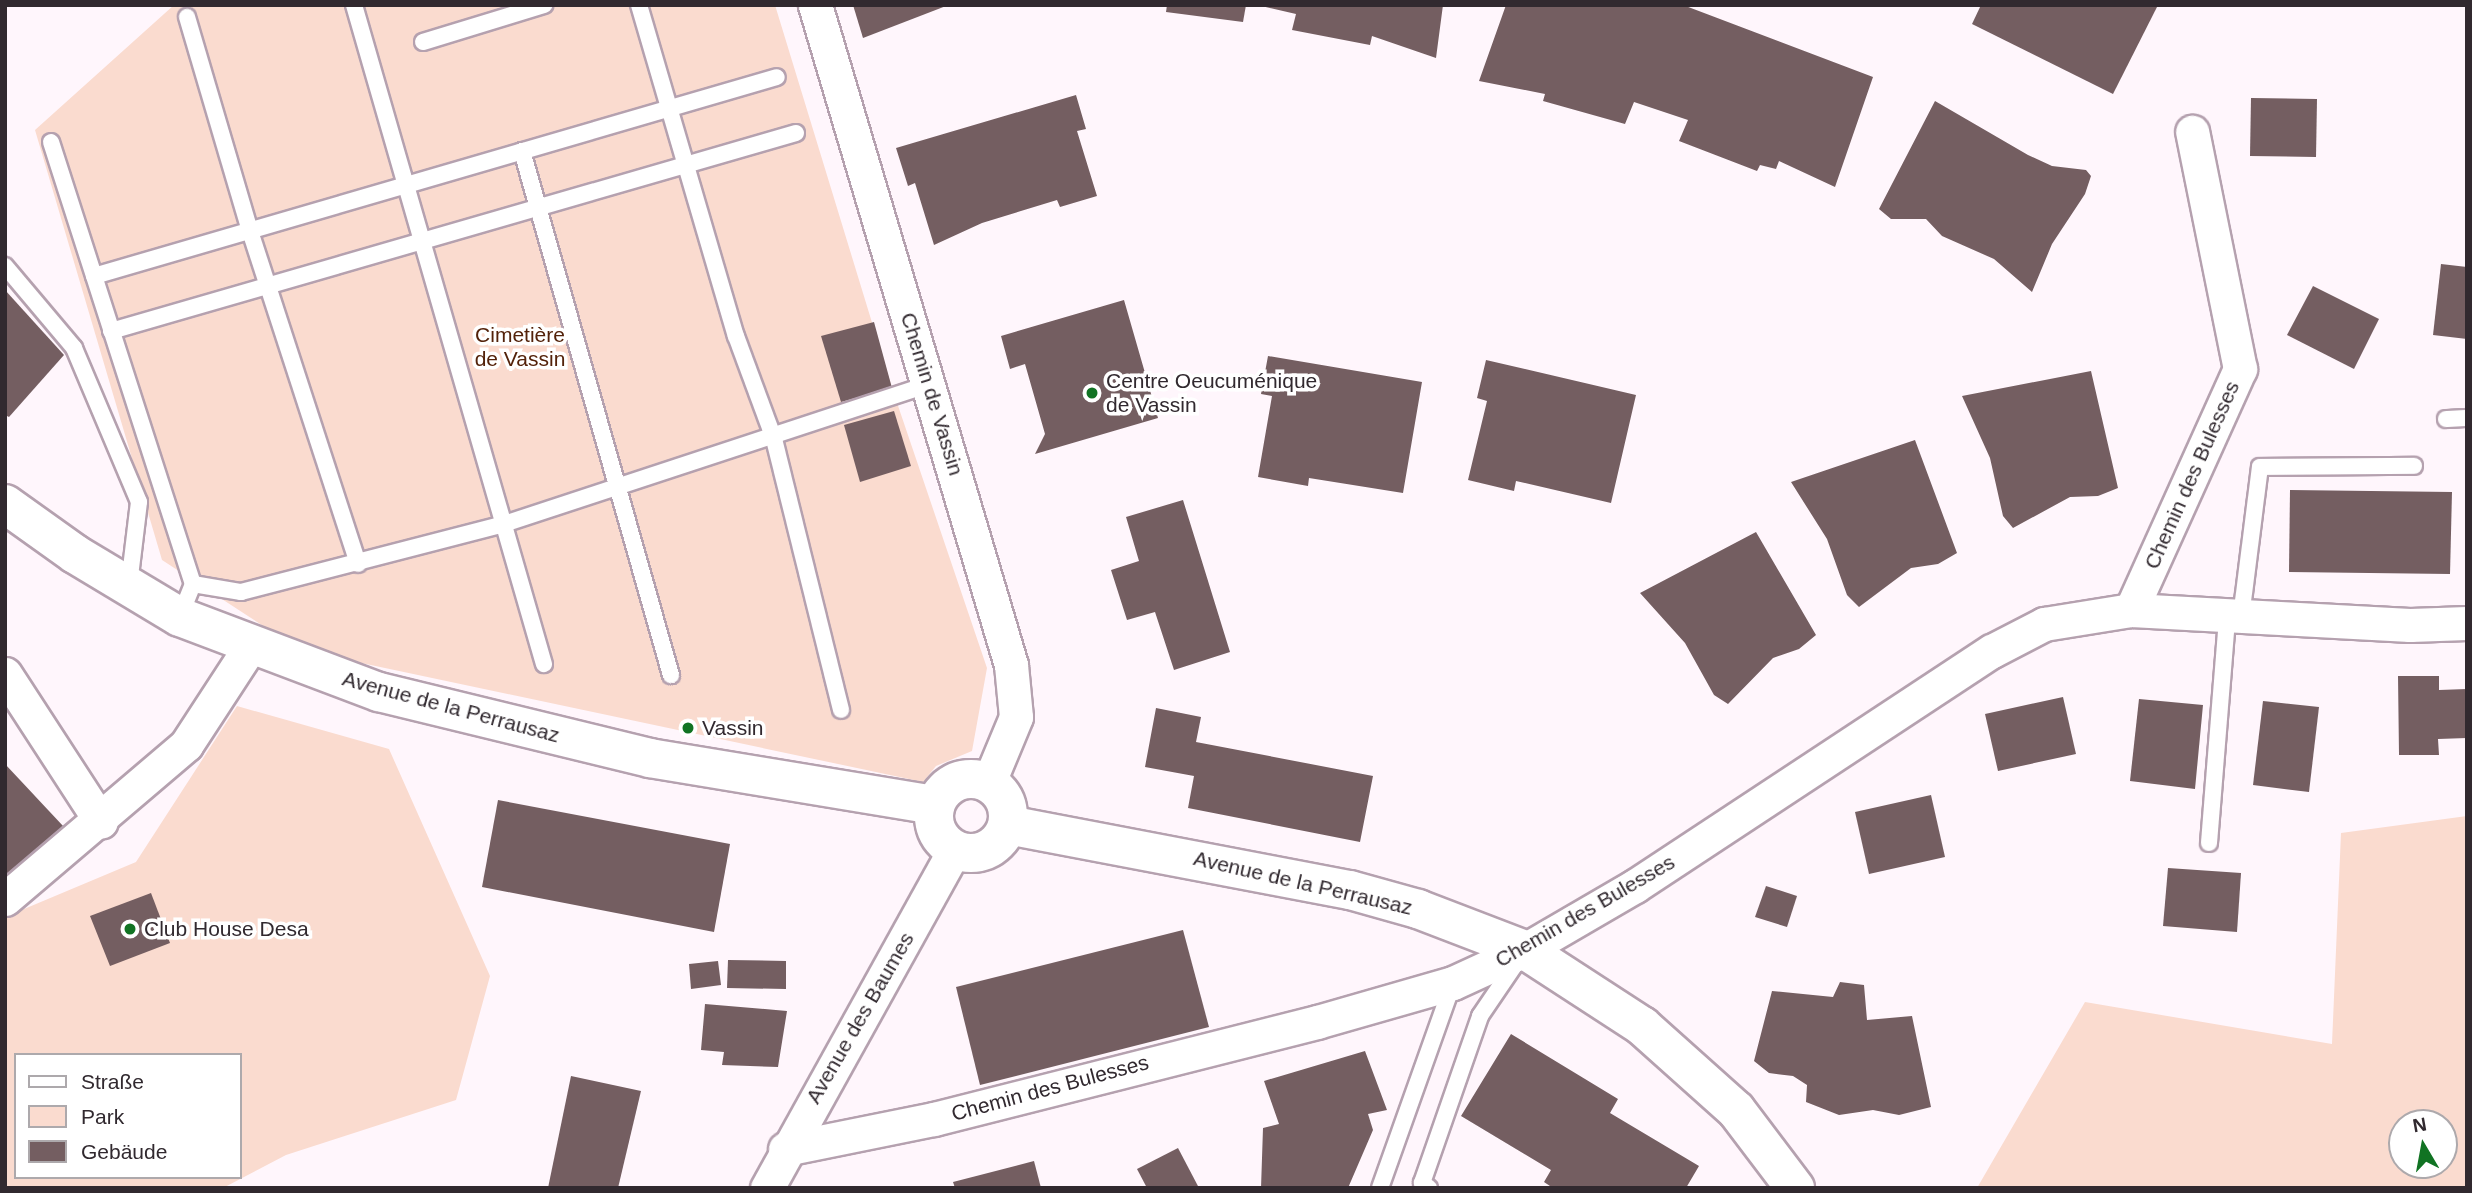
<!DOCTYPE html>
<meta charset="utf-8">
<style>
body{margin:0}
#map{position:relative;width:2472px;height:1193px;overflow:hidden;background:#fff6fc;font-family:Helvetica,sans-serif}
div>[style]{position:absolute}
.green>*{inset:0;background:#fadbcf}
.building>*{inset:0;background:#745e61}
.roads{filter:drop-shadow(2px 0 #b5a1af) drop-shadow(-2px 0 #b5a1af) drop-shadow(0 2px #b5a1af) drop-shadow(0 -2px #b5a1af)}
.service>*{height:16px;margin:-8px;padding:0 8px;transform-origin:8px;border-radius:8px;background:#fff}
.minor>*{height:33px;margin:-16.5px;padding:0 16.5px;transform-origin:16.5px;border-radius:16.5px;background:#fff}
.tertiary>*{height:38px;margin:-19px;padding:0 19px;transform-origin:19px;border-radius:19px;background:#fff}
.tertiary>.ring{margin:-19px;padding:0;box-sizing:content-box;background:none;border:38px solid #fff;border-radius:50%}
.dots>*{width:19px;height:19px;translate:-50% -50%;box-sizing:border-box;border:4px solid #fff;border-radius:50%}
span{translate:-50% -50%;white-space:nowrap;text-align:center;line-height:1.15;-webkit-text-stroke:7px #fff;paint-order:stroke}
.park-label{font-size:21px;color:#53220a}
.poi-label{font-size:21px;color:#31292f}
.left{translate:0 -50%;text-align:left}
.street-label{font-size:21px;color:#31292f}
.frame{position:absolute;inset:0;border:7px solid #31292f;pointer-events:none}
.legend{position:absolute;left:14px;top:1053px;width:228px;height:126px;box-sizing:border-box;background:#fff;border:2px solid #ada9ac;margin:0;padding:9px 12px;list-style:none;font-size:21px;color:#31292f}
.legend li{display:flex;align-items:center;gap:14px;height:35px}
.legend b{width:35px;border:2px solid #ada9ac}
.north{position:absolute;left:2388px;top:1109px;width:70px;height:70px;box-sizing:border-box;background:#fff;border:2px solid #ada9ac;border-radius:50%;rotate:350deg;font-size:19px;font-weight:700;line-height:28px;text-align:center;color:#31292f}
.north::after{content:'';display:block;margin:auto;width:24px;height:32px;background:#117323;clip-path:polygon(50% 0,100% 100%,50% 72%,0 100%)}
</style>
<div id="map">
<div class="green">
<i style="clip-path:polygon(174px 5px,775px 5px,892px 388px,987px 668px,972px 751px,936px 766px,923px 782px,300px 650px,162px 560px,35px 130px)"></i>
<i style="clip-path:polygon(evenodd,237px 706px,389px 749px,490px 976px,456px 1100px,286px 1155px,223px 1188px,5px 1188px,5px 917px,136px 862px,237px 706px,16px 1055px,240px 1055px,240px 1177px,16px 1177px,16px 1055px)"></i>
<i style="clip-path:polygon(evenodd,2467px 816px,2467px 1188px,1977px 1188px,2085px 1002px,2332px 1044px,2341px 833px,2467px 816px,2444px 1123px,2444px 1165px,2402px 1165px,2402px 1123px,2444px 1123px)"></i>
</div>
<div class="building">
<i style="clip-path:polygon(853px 5px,946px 5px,946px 6px,863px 38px)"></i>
<i style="clip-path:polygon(1167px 5px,1246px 5px,1243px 22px,1166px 12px)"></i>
<i style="clip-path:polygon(1257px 5px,1443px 5px,1436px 58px,1372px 36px,1370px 45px,1292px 30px,1296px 14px)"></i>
<i style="clip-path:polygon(1506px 5px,1683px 5px,1873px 77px,1835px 187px,1779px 161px,1776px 169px,1760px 165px,1757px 171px,1679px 141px,1688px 120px,1634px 102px,1625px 124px,1543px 101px,1545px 94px,1479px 81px)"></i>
<i style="clip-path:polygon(1981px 5px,2158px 5px,2113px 94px,1972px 24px)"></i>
<i style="clip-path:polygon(1076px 95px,1086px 129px,1077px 131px,1097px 196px,1060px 207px,1057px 200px,982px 223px,934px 245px,915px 183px,908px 186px,896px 148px)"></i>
<i style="clip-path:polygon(2251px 98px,2317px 99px,2316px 157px,2250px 156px)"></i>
<i style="clip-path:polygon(1935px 101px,2028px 155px,2052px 166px,2086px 170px,2091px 176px,2085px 194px,2052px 244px,2032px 292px,1994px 259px,1942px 236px,1926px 219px,1891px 219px,1879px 209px)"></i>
<i style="clip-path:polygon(2441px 264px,2467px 267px,2467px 339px,2433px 335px)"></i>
<i style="clip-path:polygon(2313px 286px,2379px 319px,2354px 369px,2287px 335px)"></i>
<i style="clip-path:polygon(5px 290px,64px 355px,9px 417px,5px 415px)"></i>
<i style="clip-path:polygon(1124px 300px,1158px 418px,1035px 454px,1045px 434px,1025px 364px,1010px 369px,1001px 336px)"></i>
<i style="clip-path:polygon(874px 322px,892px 388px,841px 402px,821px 336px)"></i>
<i style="clip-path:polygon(1268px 356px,1422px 382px,1403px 493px,1309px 478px,1308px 486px,1258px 477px,1272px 396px,1261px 394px)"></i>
<i style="clip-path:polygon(1486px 360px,1636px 395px,1611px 503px,1516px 481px,1514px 491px,1468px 480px,1487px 401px,1477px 398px)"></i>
<i style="clip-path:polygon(2091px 371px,2118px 488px,2098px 496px,2070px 497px,2013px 528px,2003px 516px,1990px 458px,1962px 396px)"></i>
<i style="clip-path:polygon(894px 411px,911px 466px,860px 482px,844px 425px)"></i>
<i style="clip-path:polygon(1915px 440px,1957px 553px,1938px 564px,1911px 568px,1859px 607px,1847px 595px,1827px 539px,1791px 482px)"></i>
<i style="clip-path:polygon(2290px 490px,2452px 492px,2450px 574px,2289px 572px)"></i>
<i style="clip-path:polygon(1183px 500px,1230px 652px,1174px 670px,1155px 612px,1127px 620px,1111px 570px,1139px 561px,1126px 517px)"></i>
<i style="clip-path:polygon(1756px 532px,1816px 635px,1799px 649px,1773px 658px,1728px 704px,1714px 695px,1685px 643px,1640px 593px)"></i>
<i style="clip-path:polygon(2398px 676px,2439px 676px,2439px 690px,2467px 689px,2467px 738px,2438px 739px,2439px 755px,2399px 755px)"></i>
<i style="clip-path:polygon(2063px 697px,2076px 754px,1998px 771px,1985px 714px)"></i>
<i style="clip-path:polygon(2139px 699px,2203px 705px,2195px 789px,2130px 781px)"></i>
<i style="clip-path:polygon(2263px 701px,2319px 707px,2309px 792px,2253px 785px)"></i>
<i style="clip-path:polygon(1156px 708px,1201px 717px,1196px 742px,1373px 776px,1360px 842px,1188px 808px,1194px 776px,1145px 767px)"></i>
<i style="clip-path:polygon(5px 764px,64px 827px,5px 881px)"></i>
<i style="clip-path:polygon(1931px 795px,1945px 857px,1869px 874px,1855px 812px)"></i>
<i style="clip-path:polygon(498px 800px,730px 844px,714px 932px,482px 887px)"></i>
<i style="clip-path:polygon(2168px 868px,2241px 873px,2237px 932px,2163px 926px)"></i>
<i style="clip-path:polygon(1766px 886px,1797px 896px,1787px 927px,1755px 917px)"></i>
<i style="clip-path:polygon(151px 893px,170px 943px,110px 966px,90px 916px)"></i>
<i style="clip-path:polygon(1183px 930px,1209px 1027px,980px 1085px,956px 987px)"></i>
<i style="clip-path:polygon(728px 960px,786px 961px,786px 989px,727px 988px)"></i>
<i style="clip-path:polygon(718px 961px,721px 985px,691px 989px,689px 964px)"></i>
<i style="clip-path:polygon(1840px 982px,1864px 985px,1867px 1020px,1912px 1016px,1931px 1107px,1899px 1115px,1873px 1110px,1839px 1115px,1806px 1102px,1807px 1085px,1793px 1076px,1769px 1073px,1754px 1061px,1772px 991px,1833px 997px)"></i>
<i style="clip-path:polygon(705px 1004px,787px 1011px,778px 1067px,722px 1065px,724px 1052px,701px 1050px)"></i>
<i style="clip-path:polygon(1511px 1034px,1618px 1099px,1610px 1113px,1699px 1166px,1686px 1188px,1553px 1188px,1544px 1182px,1551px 1170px,1461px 1116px)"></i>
<i style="clip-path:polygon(1365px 1051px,1387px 1110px,1368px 1114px,1373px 1130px,1348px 1188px,1261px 1188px,1263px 1128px,1279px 1124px,1264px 1081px)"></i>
<i style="clip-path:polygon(571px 1076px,641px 1091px,618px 1188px,548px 1188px)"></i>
<i style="clip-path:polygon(1178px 1148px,1199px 1188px,1147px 1188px,1137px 1169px)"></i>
<i style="clip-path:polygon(1034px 1161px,1041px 1188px,955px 1188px,953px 1182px)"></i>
</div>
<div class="roads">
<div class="service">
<i style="left:354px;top:5px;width:686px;rotate:73.92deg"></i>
<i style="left:639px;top:5px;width:345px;rotate:73.7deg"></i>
<i style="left:736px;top:336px;width:110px;rotate:69.7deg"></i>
<i style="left:774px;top:439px;width:279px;rotate:76.1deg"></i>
<i style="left:187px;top:17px;width:223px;rotate:73.6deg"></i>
<i style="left:250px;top:231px;width:350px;rotate:72deg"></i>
<i style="left:423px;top:42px;width:127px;rotate:-17deg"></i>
<i style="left:51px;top:142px;width:464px;rotate:72.2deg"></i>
<i style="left:193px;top:584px;width:35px;rotate:112deg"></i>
<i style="left:522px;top:151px;width:545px;rotate:74.13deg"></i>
<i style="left:5px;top:266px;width:107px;rotate:49.9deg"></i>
<i style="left:74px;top:348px;width:167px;rotate:67.1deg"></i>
<i style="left:139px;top:502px;width:84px;rotate:96.9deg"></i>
<i style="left:94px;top:276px;width:711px;rotate:-16.24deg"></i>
<i style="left:111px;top:331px;width:713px;rotate:-16.12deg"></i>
<i style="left:2446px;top:419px;width:21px;rotate:-3deg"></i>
<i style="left:193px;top:584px;width:49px;rotate:9.5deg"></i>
<i style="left:241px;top:592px;width:272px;rotate:-14.5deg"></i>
<i style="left:504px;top:524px;width:447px;rotate:-18.2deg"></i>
<i style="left:2241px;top:617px;width:151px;rotate:-82.8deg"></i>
<i style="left:2260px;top:467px;width:154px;rotate:-0.4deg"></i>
<i style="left:2209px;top:843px;width:227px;rotate:-85.4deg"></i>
<i style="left:1380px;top:1188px;width:218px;rotate:-70.4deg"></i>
<i style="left:1429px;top:1188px;width:9px;rotate:-144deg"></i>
<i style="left:1422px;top:1183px;width:177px;rotate:-70.8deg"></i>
<i style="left:1480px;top:1016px;width:68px;rotate:-55.8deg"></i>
</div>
<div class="minor">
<i style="left:815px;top:5px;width:688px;rotate:73.46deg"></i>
<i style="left:1011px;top:665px;width:52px;rotate:84.5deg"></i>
<i style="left:1016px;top:717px;width:70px;rotate:112.6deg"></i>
<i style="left:2131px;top:610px;width:265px;rotate:-65.7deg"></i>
<i style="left:2240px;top:369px;width:242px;rotate:-101.4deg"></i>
<i style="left:5px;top:674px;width:176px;rotate:57deg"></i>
<i style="left:5px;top:899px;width:238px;rotate:-40.4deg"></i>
<i style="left:186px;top:745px;width:117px;rotate:-56.9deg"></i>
<i style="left:785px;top:1149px;width:152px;rotate:-11.4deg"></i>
<i style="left:934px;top:1119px;width:395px;rotate:-14.2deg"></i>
<i style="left:1317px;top:1022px;width:141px;rotate:-16deg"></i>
<i style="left:1453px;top:983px;width:79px;rotate:-24.6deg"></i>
<i style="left:1525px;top:950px;width:127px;rotate:-30.2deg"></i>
<i style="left:1635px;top:886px;width:427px;rotate:-33.4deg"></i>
<i style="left:1992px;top:651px;width:59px;rotate:-27.4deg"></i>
<i style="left:2044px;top:624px;width:88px;rotate:-9.1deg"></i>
<i style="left:2131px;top:610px;width:279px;rotate:3.1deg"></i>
<i style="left:2410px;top:625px;width:57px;rotate:-2deg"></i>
<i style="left:767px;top:1188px;width:388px;rotate:-61deg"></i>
</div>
<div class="tertiary">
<i style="left:5px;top:504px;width:86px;rotate:35.5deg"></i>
<i style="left:75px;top:554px;width:122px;rotate:31deg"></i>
<i style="left:180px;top:617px;width:213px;rotate:20.7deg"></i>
<i style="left:379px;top:692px;width:279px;rotate:13.7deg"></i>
<i style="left:650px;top:758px;width:289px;rotate:9.4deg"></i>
<i class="ring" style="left:934px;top:779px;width:36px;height:36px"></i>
<i style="left:1008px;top:825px;width:348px;rotate:10.8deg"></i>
<i style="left:1350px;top:890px;width:71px;rotate:15.6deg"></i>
<i style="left:1418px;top:909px;width:115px;rotate:21deg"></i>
<i style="left:1525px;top:950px;width:140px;rotate:33deg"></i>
<i style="left:1642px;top:1026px;width:126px;rotate:41.8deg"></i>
<i style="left:1736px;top:1110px;width:98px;rotate:52.9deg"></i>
</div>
</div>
<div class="dots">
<i style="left:1092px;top:393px;background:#117323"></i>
<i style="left:688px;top:728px;background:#117323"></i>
<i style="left:130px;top:929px;background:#117323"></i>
</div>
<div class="park-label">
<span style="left:520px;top:347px">Cimetière<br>de Vassin</span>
</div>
<div class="poi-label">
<span class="left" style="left:1106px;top:393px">Centre Oeucuménique<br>de Vassin</span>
<span class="left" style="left:702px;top:728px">Vassin</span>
<span class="left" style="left:144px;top:929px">Club House Desa</span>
</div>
<div class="street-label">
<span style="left:932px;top:394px;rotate:73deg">Chemin de Vassin</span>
<span style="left:2192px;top:475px;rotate:-66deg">Chemin des Bulesses</span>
<span style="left:451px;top:707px;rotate:15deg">Avenue de la Perrausaz</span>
<span style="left:1303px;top:883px;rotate:13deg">Avenue de la Perrausaz</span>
<span style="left:1585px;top:911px;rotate:-30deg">Chemin des Bulesses</span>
<span style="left:860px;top:1018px;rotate:-60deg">Avenue des Baumes</span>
<span style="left:1050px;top:1088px;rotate:-15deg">Chemin des Bulesses</span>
</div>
<div class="frame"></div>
<ul class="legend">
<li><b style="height:9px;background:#fff"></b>Straße</li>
<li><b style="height:19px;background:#fadbcf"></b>Park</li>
<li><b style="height:19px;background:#745e61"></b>Gebäude</li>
</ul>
<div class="north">N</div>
</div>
